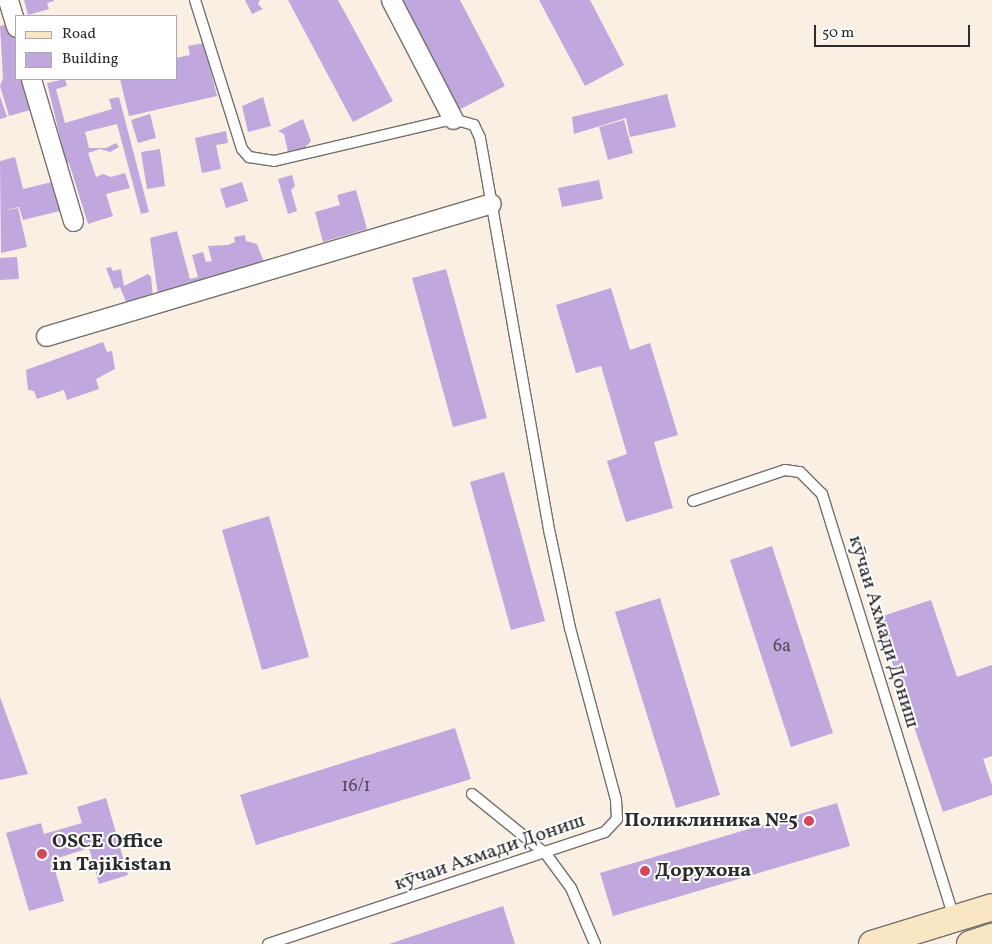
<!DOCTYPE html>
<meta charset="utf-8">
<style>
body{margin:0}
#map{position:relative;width:992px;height:944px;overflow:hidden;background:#faefe3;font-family:Vollkorn,serif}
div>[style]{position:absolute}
.building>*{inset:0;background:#c0a7dd}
.roads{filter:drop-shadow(1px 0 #73706b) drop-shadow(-1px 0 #73706b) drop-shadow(0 1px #73706b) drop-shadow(0 -1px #73706b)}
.lane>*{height:10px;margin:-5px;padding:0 5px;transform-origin:5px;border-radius:5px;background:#fff}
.street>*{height:19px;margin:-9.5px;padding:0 9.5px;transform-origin:9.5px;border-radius:9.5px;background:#fff}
.secondary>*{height:26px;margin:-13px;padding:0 13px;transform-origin:13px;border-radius:13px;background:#f9e7c3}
.dots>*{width:14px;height:14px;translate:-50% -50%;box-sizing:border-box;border:2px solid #fff;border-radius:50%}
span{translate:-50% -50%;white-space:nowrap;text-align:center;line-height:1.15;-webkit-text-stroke:4px #fff;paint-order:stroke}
.number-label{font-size:18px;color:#504a58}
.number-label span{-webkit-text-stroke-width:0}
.street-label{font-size:20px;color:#2b2b2b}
.poi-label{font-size:20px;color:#2b2b2b;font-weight:700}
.right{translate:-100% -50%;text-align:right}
.left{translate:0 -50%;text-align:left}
.legend{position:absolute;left:15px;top:15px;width:162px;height:65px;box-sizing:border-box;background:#fff;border:1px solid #aaa;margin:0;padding:6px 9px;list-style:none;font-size:15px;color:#2b2b2b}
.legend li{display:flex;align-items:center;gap:10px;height:25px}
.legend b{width:25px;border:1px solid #aaa}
.scale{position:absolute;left:814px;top:25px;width:156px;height:22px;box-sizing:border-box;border:2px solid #2b2b2b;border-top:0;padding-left:6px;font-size:15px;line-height:18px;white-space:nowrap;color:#2b2b2b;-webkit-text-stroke:4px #fff;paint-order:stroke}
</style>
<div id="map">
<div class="building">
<i style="clip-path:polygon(24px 0,54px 0,54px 1px,47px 3px,49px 9px,28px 15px)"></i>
<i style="clip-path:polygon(245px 0,260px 0,258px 4px,263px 9px,252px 14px)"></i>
<i style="clip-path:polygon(288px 0,338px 0,393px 101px,353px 122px)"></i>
<i style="clip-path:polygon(397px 0,460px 0,505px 86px,455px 112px)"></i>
<i style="clip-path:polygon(539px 0,590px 0,624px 65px,585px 86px)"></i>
<i style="clip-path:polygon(11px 23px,16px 43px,16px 79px,26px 79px,34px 109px,9px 116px,0 86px,3px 78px,0 26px)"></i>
<i style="clip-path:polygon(204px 43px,217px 96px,129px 116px,120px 79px,176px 79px,176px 58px,190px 55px,188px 46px)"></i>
<i style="clip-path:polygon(65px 79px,67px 86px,56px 89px,65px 123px,112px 109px,109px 99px,119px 97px,149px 212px,141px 214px,117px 124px,85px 132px,89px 148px,106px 148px,116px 143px,119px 147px,110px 152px,100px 149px,88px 153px,96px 177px,103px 174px,111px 177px,125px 173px,130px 188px,106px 194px,113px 216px,88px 224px,69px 163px,66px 162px,47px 83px)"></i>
<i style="clip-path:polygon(667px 94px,676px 127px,630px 137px,626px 118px,574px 134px,572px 117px)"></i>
<i style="clip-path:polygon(0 96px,7px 117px,0 119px)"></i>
<i style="clip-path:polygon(263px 97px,271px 126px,248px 132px,242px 106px)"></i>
<i style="clip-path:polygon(150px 114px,156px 138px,138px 143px,131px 120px)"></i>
<i style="clip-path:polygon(303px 119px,311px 141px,304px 149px,288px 152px,284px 134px,278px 131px)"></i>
<i style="clip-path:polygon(624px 120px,633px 153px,608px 160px,599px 127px)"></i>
<i style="clip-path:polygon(226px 131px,228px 143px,216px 145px,221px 169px,202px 173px,195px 138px)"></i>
<i style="clip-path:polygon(160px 149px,165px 186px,147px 189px,141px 152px)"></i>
<i style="clip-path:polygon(15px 157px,23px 189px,52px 182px,60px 211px,23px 220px,19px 207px,1px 211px,18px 208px,27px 247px,1px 253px,0 161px)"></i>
<i style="clip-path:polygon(292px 175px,295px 186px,291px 190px,297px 211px,288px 214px,278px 179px)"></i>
<i style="clip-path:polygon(599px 180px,603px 199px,562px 207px,558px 188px)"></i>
<i style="clip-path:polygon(242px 182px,248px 201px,226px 208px,220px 189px)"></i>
<i style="clip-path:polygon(356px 190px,367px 229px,323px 242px,315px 212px,340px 205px,337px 195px)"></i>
<i style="clip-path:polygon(177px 231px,190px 279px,198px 277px,192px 255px,203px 252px,206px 262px,212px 261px,208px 246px,228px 245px,235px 242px,234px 237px,245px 235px,246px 241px,257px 244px,264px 262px,158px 295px,150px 238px)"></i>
<i style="clip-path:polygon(17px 257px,19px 279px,0 280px,0 258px)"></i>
<i style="clip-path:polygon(111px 267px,113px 271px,121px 269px,124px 286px,148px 274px,151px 277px,153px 298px,128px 307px,120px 287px,114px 289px,106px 268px)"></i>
<i style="clip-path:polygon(446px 269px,487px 418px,453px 427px,412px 278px)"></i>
<i style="clip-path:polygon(611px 288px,630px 350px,650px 343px,678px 435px,654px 442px,673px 508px,626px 522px,607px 461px,627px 454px,601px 366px,576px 373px,556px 305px)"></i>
<i style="clip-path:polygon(103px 342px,107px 352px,112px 351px,115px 369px,96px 379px,99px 389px,67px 400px,64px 390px,37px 399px,34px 391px,28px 390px,26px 370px)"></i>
<i style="clip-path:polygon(504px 472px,545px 621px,511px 630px,470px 482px)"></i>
<i style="clip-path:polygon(269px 516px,309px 657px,262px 670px,222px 530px)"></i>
<i style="clip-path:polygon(772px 546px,833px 733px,791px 747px,730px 560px)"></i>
<i style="clip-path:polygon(660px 598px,720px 795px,676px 808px,615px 612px)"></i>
<i style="clip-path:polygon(931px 600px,957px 677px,992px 665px,992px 756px,983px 759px,992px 785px,992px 795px,943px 812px,877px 618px)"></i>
<i style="clip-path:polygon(0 697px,28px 774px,0 780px)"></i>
<i style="clip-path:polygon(455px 728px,471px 779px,256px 845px,240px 795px)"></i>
<i style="clip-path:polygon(106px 798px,128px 875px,99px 884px,89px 848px,52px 860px,64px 901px,29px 911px,6px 833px,41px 823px,44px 834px,82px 823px,77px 807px)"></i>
<i style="clip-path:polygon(837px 803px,850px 846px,613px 916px,600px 873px)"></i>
<i style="clip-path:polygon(503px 906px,515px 944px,389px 944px)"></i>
</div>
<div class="roads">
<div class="lane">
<i style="left:195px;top:0;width:156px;rotate:72.5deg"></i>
<i style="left:242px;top:149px;width:11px;rotate:49deg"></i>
<i style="left:249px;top:157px;width:25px;rotate:9deg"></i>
<i style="left:274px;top:161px;width:184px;rotate:-13.2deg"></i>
<i style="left:453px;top:119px;width:22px;rotate:16deg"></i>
<i style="left:474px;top:125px;width:14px;rotate:65deg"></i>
<i style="left:480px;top:138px;width:402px;rotate:80deg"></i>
<i style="left:550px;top:534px;width:96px;rotate:78deg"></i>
<i style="left:570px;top:628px;width:178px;rotate:75deg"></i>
<i style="left:616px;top:800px;width:19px;rotate:87deg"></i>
<i style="left:617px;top:819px;width:18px;rotate:133deg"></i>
<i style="left:605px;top:832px;width:355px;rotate:161.6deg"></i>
<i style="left:693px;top:501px;width:97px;rotate:-18.6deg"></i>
<i style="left:785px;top:470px;width:15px;rotate:8deg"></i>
<i style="left:800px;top:472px;width:31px;rotate:45deg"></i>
<i style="left:822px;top:494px;width:444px;rotate:72.7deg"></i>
<i style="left:472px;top:794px;width:95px;rotate:39deg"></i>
<i style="left:546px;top:854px;width:42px;rotate:53.7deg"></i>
<i style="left:571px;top:888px;width:61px;rotate:66.8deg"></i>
</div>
<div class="street">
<i style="left:8px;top:0;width:28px;rotate:73deg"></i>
<i style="left:391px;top:0;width:134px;rotate:62.5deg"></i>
<i style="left:31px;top:79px;width:148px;rotate:73.5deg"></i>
<i style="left:46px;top:336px;width:464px;rotate:-16.6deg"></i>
</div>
<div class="secondary">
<i style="left:872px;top:944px;width:126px;rotate:-17.1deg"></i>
<i style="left:970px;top:944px;width:23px;rotate:-18deg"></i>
</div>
</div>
<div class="dots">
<i style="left:809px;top:821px;background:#d1495b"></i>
<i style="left:42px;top:854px;background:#d1495b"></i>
<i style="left:645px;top:871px;background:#d1495b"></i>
</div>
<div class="number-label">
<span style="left:782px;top:647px">6а</span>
<span style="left:356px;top:787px">16/1</span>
</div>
<div class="street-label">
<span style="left:883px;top:632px;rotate:73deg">кӯчаи Ахмади Дониш</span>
<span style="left:490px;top:853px;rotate:-19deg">кӯчаи Ахмади Дониш</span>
</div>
<div class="poi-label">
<span class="right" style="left:798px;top:821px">Поликлиника №5</span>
<span class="left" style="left:52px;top:854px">OSCE Office<br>in Tajikistan</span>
<span class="left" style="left:655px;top:871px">Дорухона</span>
</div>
<ul class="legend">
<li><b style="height:6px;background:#f9e7c3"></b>Road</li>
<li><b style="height:14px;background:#c0a7dd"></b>Building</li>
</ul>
<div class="scale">50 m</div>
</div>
